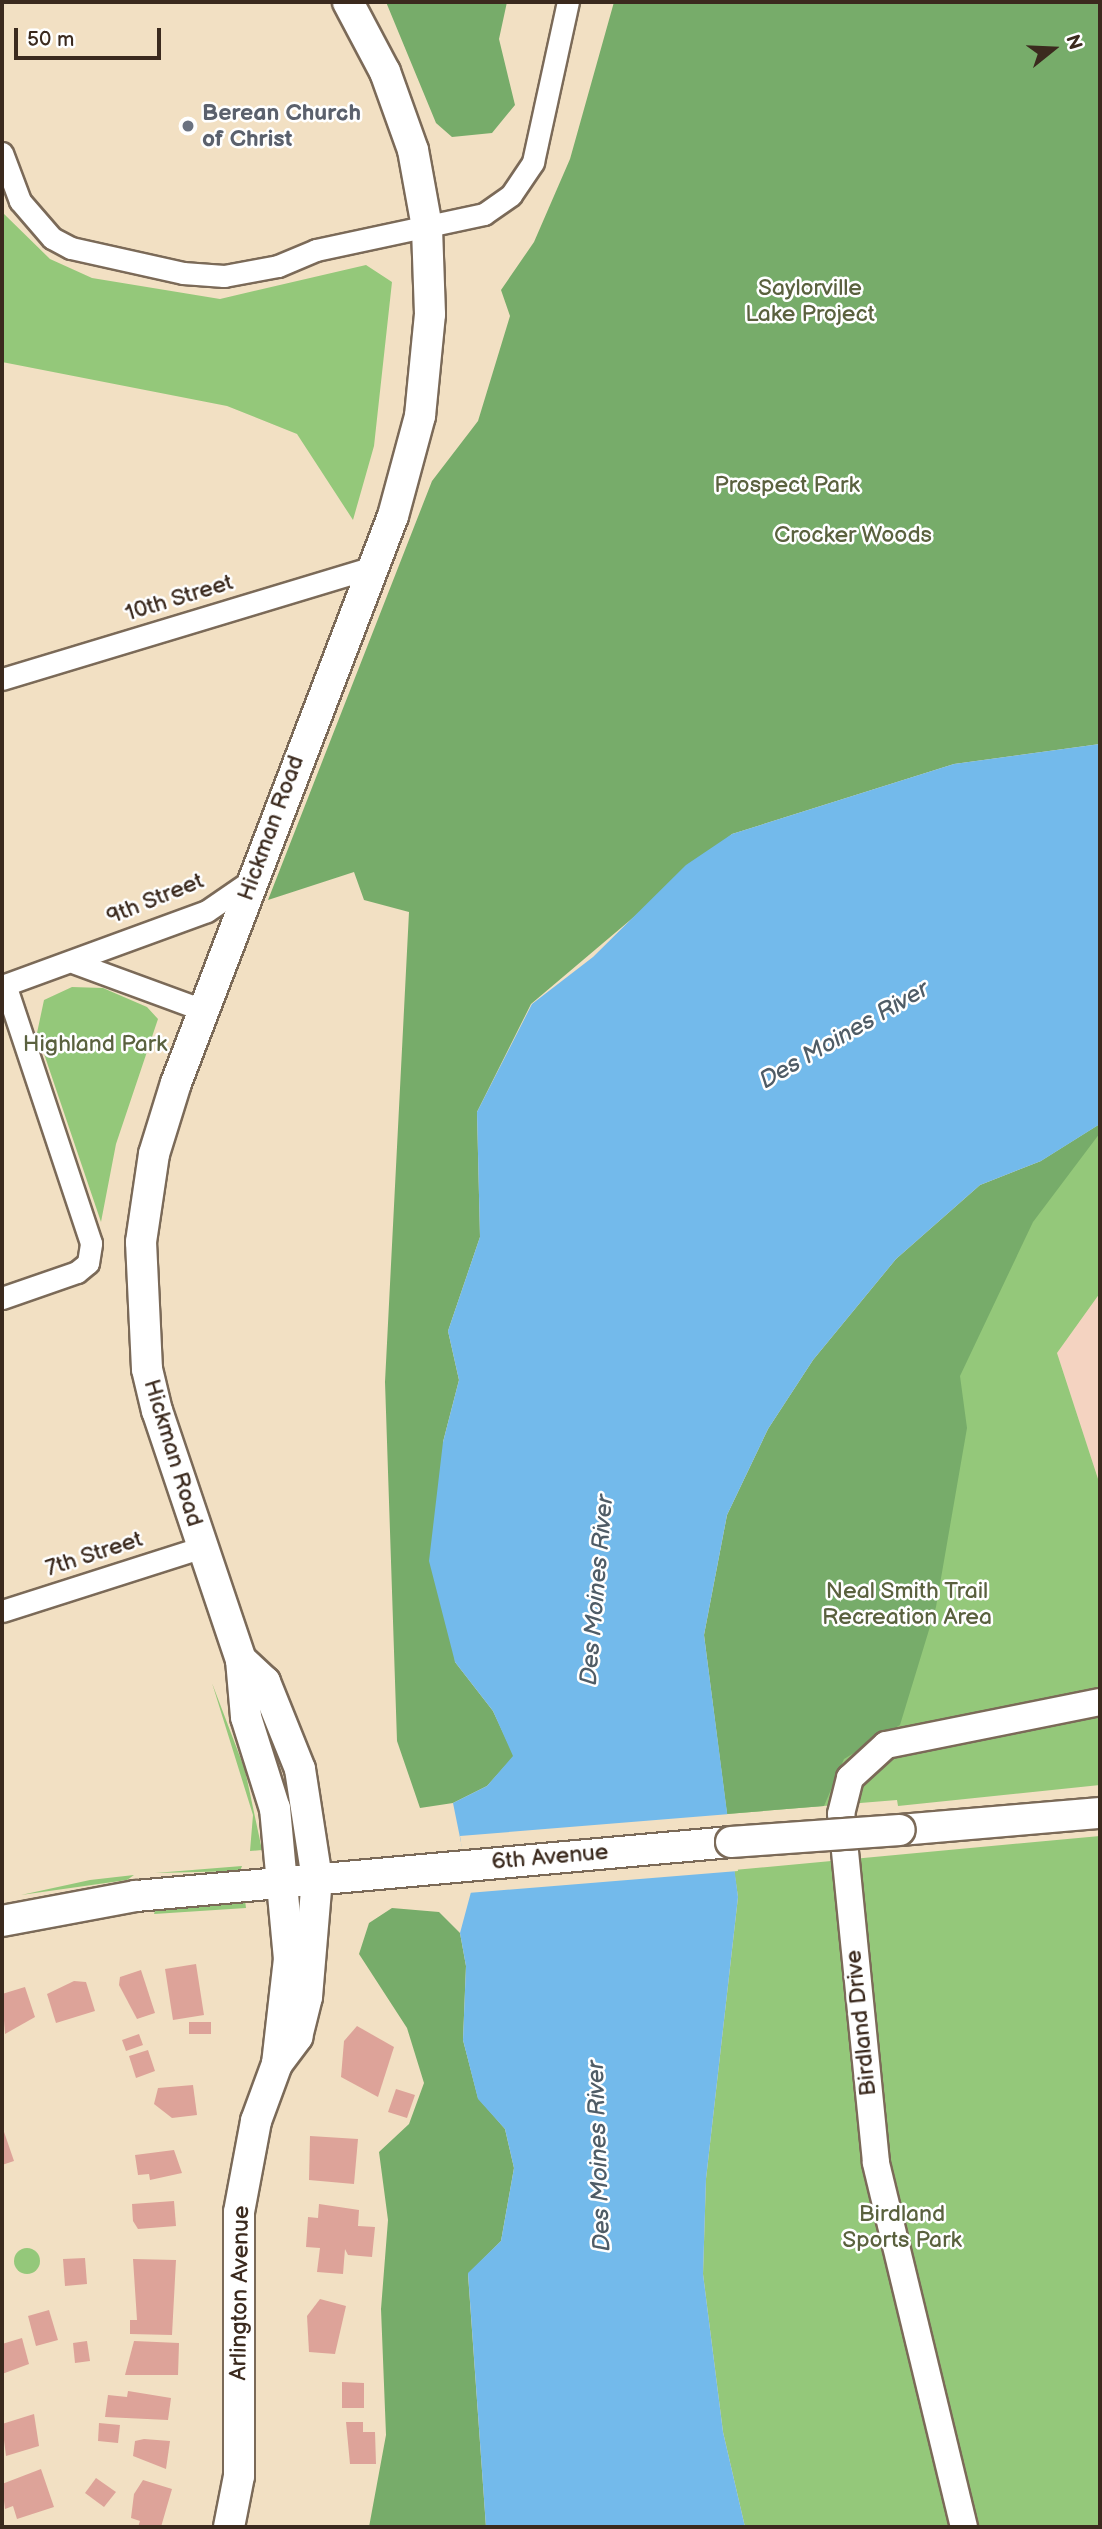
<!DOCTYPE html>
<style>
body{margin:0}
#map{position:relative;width:1102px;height:2529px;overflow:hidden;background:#f2e0c3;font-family:"Balsamiq Sans",sans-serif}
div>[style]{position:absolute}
.built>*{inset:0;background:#f4d3c1}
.green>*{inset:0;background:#94c87a}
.round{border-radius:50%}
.forest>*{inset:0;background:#77ac6a}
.water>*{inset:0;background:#73baeb}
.pier>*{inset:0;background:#f2e0c3}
.building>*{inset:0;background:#dda399}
.roads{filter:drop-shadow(2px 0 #7b6a58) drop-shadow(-2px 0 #7b6a58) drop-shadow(0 2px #7b6a58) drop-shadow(0 -2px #7b6a58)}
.minor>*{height:21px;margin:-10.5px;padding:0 10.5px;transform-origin:10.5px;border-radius:10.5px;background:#fff}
.tertiary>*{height:26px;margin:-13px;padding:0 13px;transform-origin:13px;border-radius:13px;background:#fff}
.secondary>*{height:30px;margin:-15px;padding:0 15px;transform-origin:15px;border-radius:15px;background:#fff}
.bridges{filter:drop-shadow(2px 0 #7b6a58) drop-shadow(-2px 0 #7b6a58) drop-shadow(0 2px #7b6a58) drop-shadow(0 -2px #7b6a58)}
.secondary-bridge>*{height:30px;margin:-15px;padding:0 15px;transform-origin:15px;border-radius:15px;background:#fff}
.dots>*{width:19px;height:19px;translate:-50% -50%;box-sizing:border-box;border:4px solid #fff;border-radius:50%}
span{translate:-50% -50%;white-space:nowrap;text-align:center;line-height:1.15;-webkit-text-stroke:5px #fff;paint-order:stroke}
.worship-label{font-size:23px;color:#5b616d;font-weight:700}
.left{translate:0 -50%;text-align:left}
.park-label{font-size:23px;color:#5a613e}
.street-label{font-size:23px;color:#3b2a1e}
.water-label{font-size:24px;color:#4f5c66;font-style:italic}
.frame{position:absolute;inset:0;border:4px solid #3b2a1e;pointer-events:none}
.north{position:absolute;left:1018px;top:14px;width:70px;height:70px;-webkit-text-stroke:5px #fff;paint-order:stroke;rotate:72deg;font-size:19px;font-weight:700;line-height:28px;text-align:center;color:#3b2a1e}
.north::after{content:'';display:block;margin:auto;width:24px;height:32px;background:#3b2a1e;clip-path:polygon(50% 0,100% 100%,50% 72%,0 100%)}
.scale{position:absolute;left:14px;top:28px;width:147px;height:32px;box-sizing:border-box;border:4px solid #3b2a1e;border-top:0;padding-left:9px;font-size:21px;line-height:24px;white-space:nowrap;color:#3b2a1e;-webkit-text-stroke:5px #fff;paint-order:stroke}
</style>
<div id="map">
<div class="built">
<i style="clip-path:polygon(1100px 1293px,1100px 1485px,1057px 1353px)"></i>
</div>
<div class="green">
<i style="clip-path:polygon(2px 212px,50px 259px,92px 278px,220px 299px,366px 265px,392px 282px,374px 446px,353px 520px,297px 434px,227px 406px,2px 362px)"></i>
<i style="clip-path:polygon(72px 987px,103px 988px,147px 1007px,158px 1019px,116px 1144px,101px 1222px,37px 1033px,44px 1000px)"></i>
<i style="clip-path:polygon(1100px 1124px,1100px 1293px,1057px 1353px,1100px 1485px,1100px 1785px,898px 1806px,897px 1800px,727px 1814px,1041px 1161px)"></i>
<i style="clip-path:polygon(212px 1683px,245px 1770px,262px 1850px,250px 1851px,253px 1815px)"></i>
<i style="clip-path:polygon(1100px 1836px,1100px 2527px,745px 2527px,723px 2432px,703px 2274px,706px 2179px,738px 1897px,734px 1870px)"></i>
<i style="clip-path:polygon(242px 1866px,240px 1871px,155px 1873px)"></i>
<i style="clip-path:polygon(134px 1875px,127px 1880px,21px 1895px,90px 1880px)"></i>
<i style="clip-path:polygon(245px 1900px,246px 1908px,154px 1914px,156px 1908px)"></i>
<i class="round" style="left:14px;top:2248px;width:26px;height:26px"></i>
</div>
<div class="forest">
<i style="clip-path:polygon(386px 2px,507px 2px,499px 39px,515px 105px,492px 133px,452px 137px,436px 123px)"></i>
<i style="clip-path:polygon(614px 2px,1100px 2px,1100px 744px,954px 764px,732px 834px,531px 1004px,477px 1112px,480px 1237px,448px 1331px,459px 1380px,443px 1442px,455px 1662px,493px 1711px,514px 1756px,487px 1786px,453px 1803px,420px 1808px,397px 1741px,385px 1382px,409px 912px,364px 900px,354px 872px,268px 900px,432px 481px,478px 421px,510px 316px,501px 290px,534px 242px,570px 159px)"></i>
<i style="clip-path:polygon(1100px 1124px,1100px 1133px,1033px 1222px,960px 1376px,967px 1428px,936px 1607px,900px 1725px,844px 1759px,824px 1806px,727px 1814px,704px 1635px,727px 1515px,768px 1429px,813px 1360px,896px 1259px,980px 1185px,1041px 1161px)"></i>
<i style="clip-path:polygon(392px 1908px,439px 1912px,460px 1933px,466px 1966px,463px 2040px,478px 2098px,505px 2129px,514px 2168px,501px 2241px,468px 2274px,486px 2527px,369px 2527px,386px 2435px,381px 2309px,388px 2220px,379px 2152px,409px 2124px,424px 2083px,407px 2028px,359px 1954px,369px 1923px)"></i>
</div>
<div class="water">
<i style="clip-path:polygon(1100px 744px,1100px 1124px,1041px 1161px,980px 1185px,896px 1259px,813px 1360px,768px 1429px,727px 1515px,704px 1635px,738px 1897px,706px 2179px,703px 2274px,723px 2432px,745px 2527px,486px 2527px,468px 2273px,501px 2241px,514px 2168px,505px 2129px,478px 2099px,463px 2040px,466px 1966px,460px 1933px,471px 1892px,453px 1803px,487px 1786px,513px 1756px,493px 1711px,455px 1662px,429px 1561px,443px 1442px,459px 1380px,448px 1331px,480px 1237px,477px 1112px,532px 1004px,593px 957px,686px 865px,732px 834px,954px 764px)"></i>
</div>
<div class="pier">
<i style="clip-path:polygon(730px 1814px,738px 1871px,468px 1893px,460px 1836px)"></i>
</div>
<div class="building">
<i style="clip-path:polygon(196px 1964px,204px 2015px,173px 2020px,165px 1969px)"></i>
<i style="clip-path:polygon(141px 1970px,155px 2013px,137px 2019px,119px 1985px,120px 1977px)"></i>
<i style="clip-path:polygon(74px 1981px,86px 1982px,95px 2011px,56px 2023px,47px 1994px)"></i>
<i style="clip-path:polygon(25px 1987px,35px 2017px,5px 2034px,2px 1994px)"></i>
<i style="clip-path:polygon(189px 2022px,211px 2022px,211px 2034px,189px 2034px)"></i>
<i style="clip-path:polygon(357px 2026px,394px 2047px,378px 2097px,341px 2077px,344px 2041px)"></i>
<i style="clip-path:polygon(139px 2034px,143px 2045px,126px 2051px,122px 2040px)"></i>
<i style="clip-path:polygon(148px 2050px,155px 2071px,136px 2078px,129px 2056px)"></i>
<i style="clip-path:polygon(193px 2085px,197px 2115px,172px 2118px,154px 2104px,158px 2088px)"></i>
<i style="clip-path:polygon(396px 2089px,415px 2095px,407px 2118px,388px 2112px)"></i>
<i style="clip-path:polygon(2px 2126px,14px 2161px,2px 2165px)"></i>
<i style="clip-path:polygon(310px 2136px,358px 2139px,354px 2184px,309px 2180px)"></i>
<i style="clip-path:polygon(174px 2150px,182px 2173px,150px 2180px,149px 2174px,138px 2175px,135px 2155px)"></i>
<i style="clip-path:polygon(174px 2201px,176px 2226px,138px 2229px,133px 2221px,132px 2204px)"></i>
<i style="clip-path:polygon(319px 2204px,359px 2210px,358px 2226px,375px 2227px,372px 2257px,348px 2255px,345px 2249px,343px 2274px,317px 2272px,320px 2248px,306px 2247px,308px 2217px,318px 2218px)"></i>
<i style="clip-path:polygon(85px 2258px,87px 2284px,65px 2286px,63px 2259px)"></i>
<i style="clip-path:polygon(133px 2259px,176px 2260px,172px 2335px,130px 2334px,130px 2320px,137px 2320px)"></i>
<i style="clip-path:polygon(320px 2299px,346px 2306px,335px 2354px,309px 2352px,307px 2316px)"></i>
<i style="clip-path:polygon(49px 2310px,58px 2340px,36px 2346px,28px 2316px)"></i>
<i style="clip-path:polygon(22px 2338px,29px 2364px,2px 2374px,2px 2344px)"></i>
<i style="clip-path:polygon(87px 2341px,90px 2361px,75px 2363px,73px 2343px)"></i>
<i style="clip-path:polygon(134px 2341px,179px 2343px,178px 2375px,125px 2375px)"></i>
<i style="clip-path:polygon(342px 2382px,364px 2383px,364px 2408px,342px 2408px)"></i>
<i style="clip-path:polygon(128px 2391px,171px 2398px,168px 2420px,105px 2417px,108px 2395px,127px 2397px)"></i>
<i style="clip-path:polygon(34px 2414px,39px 2446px,6px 2456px,2px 2424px)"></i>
<i style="clip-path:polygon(346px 2422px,363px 2422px,363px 2432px,375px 2432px,376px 2464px,350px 2464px)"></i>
<i style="clip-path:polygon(99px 2423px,120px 2425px,118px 2443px,98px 2441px)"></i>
<i style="clip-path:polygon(144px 2439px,170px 2441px,166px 2469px,133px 2456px,135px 2441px)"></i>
<i style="clip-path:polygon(41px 2469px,54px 2507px,17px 2519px,13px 2506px,5px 2509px,2px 2484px)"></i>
<i style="clip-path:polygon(96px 2478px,116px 2492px,104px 2507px,85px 2493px)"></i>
<i style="clip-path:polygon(143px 2480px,172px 2489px,161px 2527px,138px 2527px,140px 2521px,131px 2518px,134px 2494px)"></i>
</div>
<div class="roads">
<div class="minor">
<i style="left:2px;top:153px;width:51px;rotate:69.4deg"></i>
<i style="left:20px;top:201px;width:49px;rotate:49.1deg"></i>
<i style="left:52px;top:238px;width:21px;rotate:28deg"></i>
<i style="left:71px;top:248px;width:115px;rotate:12.6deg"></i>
<i style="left:183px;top:273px;width:41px;rotate:4.2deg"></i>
<i style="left:224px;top:276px;width:55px;rotate:-10.5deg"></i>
<i style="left:278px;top:266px;width:41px;rotate:-22.8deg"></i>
<i style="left:316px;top:250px;width:172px;rotate:-12.1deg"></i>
<i style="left:484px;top:214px;width:33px;rotate:-35deg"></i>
<i style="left:511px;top:195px;width:40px;rotate:-56deg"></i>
<i style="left:533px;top:162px;width:164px;rotate:-77.7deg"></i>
<i style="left:2px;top:679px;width:384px;rotate:-16.8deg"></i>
<i style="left:75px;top:963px;width:136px;rotate:20.2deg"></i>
<i style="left:2px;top:986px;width:218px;rotate:-20.1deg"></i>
<i style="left:207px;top:911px;width:55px;rotate:-34.6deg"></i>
<i style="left:2px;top:1298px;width:79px;rotate:-19.1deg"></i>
<i style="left:77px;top:1272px;width:14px;rotate:-39deg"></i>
<i style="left:88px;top:1263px;width:20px;rotate:-81deg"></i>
<i style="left:91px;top:1243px;width:272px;rotate:-108.4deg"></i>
<i style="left:2px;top:1611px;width:211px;rotate:-17.7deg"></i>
</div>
<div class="tertiary">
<i style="left:964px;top:2527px;width:375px;rotate:-103.6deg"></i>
<i style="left:876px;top:2162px;width:350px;rotate:-95.7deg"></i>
<i style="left:841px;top:1814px;width:37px;rotate:-76deg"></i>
<i style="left:850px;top:1778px;width:49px;rotate:-42.5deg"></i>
<i style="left:886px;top:1745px;width:218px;rotate:-11.4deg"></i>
</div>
<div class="secondary">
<i style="left:900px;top:1830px;width:201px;rotate:-4.9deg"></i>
<i style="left:2px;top:1921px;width:136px;rotate:-10.6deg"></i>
<i style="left:136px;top:1896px;width:597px;rotate:-5.19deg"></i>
<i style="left:277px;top:2064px;width:106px;rotate:-83.5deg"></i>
<i style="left:289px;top:1959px;width:151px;rotate:-95.3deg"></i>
<i style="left:275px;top:1809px;width:96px;rotate:-107.5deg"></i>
<i style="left:246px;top:1717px;width:57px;rotate:-95deg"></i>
<i style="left:241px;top:1660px;width:263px;rotate:-108.6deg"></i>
<i style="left:157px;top:1411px;width:43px;rotate:-103.4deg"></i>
<i style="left:147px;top:1369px;width:127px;rotate:-92.7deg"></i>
<i style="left:141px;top:1242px;width:89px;rotate:-81.6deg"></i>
<i style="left:154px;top:1154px;width:74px;rotate:-72.8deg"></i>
<i style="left:176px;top:1083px;width:607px;rotate:-69.06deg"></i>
<i style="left:393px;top:516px;width:104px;rotate:-74.9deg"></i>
<i style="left:420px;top:416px;width:102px;rotate:-84.4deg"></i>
<i style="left:430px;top:314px;width:87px;rotate:-92deg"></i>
<i style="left:427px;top:227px;width:78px;rotate:-100.3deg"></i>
<i style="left:413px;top:150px;width:83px;rotate:-109.7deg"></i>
<i style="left:385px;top:72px;width:79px;rotate:-117.9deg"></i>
<i style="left:229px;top:2527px;width:52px;rotate:-78.9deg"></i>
<i style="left:239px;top:2476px;width:264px;rotate:-90deg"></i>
<i style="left:239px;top:2212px;width:93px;rotate:-79.4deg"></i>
<i style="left:256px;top:2121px;width:61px;rotate:-69.8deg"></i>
<i style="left:277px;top:2064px;width:34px;rotate:-53deg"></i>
<i style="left:297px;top:2037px;width:41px;rotate:-76deg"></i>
<i style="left:307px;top:1997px;width:118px;rotate:-85.2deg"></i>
<i style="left:317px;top:1879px;width:111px;rotate:-98.8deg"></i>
<i style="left:300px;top:1769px;width:94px;rotate:-111.9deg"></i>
<i style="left:265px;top:1682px;width:33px;rotate:-137deg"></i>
</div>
</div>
<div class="bridges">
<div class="secondary-bridge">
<i style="left:731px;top:1842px;width:169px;rotate:-4.1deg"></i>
</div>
</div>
<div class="dots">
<i style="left:188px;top:126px;background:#6b7280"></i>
</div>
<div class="worship-label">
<span class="left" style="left:202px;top:126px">Berean Church<br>of Christ</span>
</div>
<div class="park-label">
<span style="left:810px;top:301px">Saylorville<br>Lake Project</span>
<span style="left:787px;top:485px">Prospect Park</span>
<span style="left:853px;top:535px">Crocker Woods</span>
<span style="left:95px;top:1044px">Highland Park</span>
<span style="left:907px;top:1604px">Neal Smith Trail<br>Recreation Area</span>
<span style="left:902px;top:2227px">Birdland<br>Sports Park</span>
</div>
<div class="street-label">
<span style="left:179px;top:598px;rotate:-17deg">10th Street</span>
<span style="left:271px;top:828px;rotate:-70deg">Hickman Road</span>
<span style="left:155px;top:899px;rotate:-22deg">9th Street</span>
<span style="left:173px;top:1453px;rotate:73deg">Hickman Road</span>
<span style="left:94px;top:1554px;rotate:-18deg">7th Street</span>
<span style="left:550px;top:1857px;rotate:-5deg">6th Avenue</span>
<span style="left:861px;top:2023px;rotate:-96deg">Birdland Drive</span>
<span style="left:240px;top:2293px;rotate:-89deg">Arlington Avenue</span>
</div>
<div class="water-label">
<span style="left:844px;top:1035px;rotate:-30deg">Des Moines River</span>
<span style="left:597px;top:1590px;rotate:-85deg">Des Moines River</span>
<span style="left:599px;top:2156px;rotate:-92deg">Des Moines River</span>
</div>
<div class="frame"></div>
<div class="north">N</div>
<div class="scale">50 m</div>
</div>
